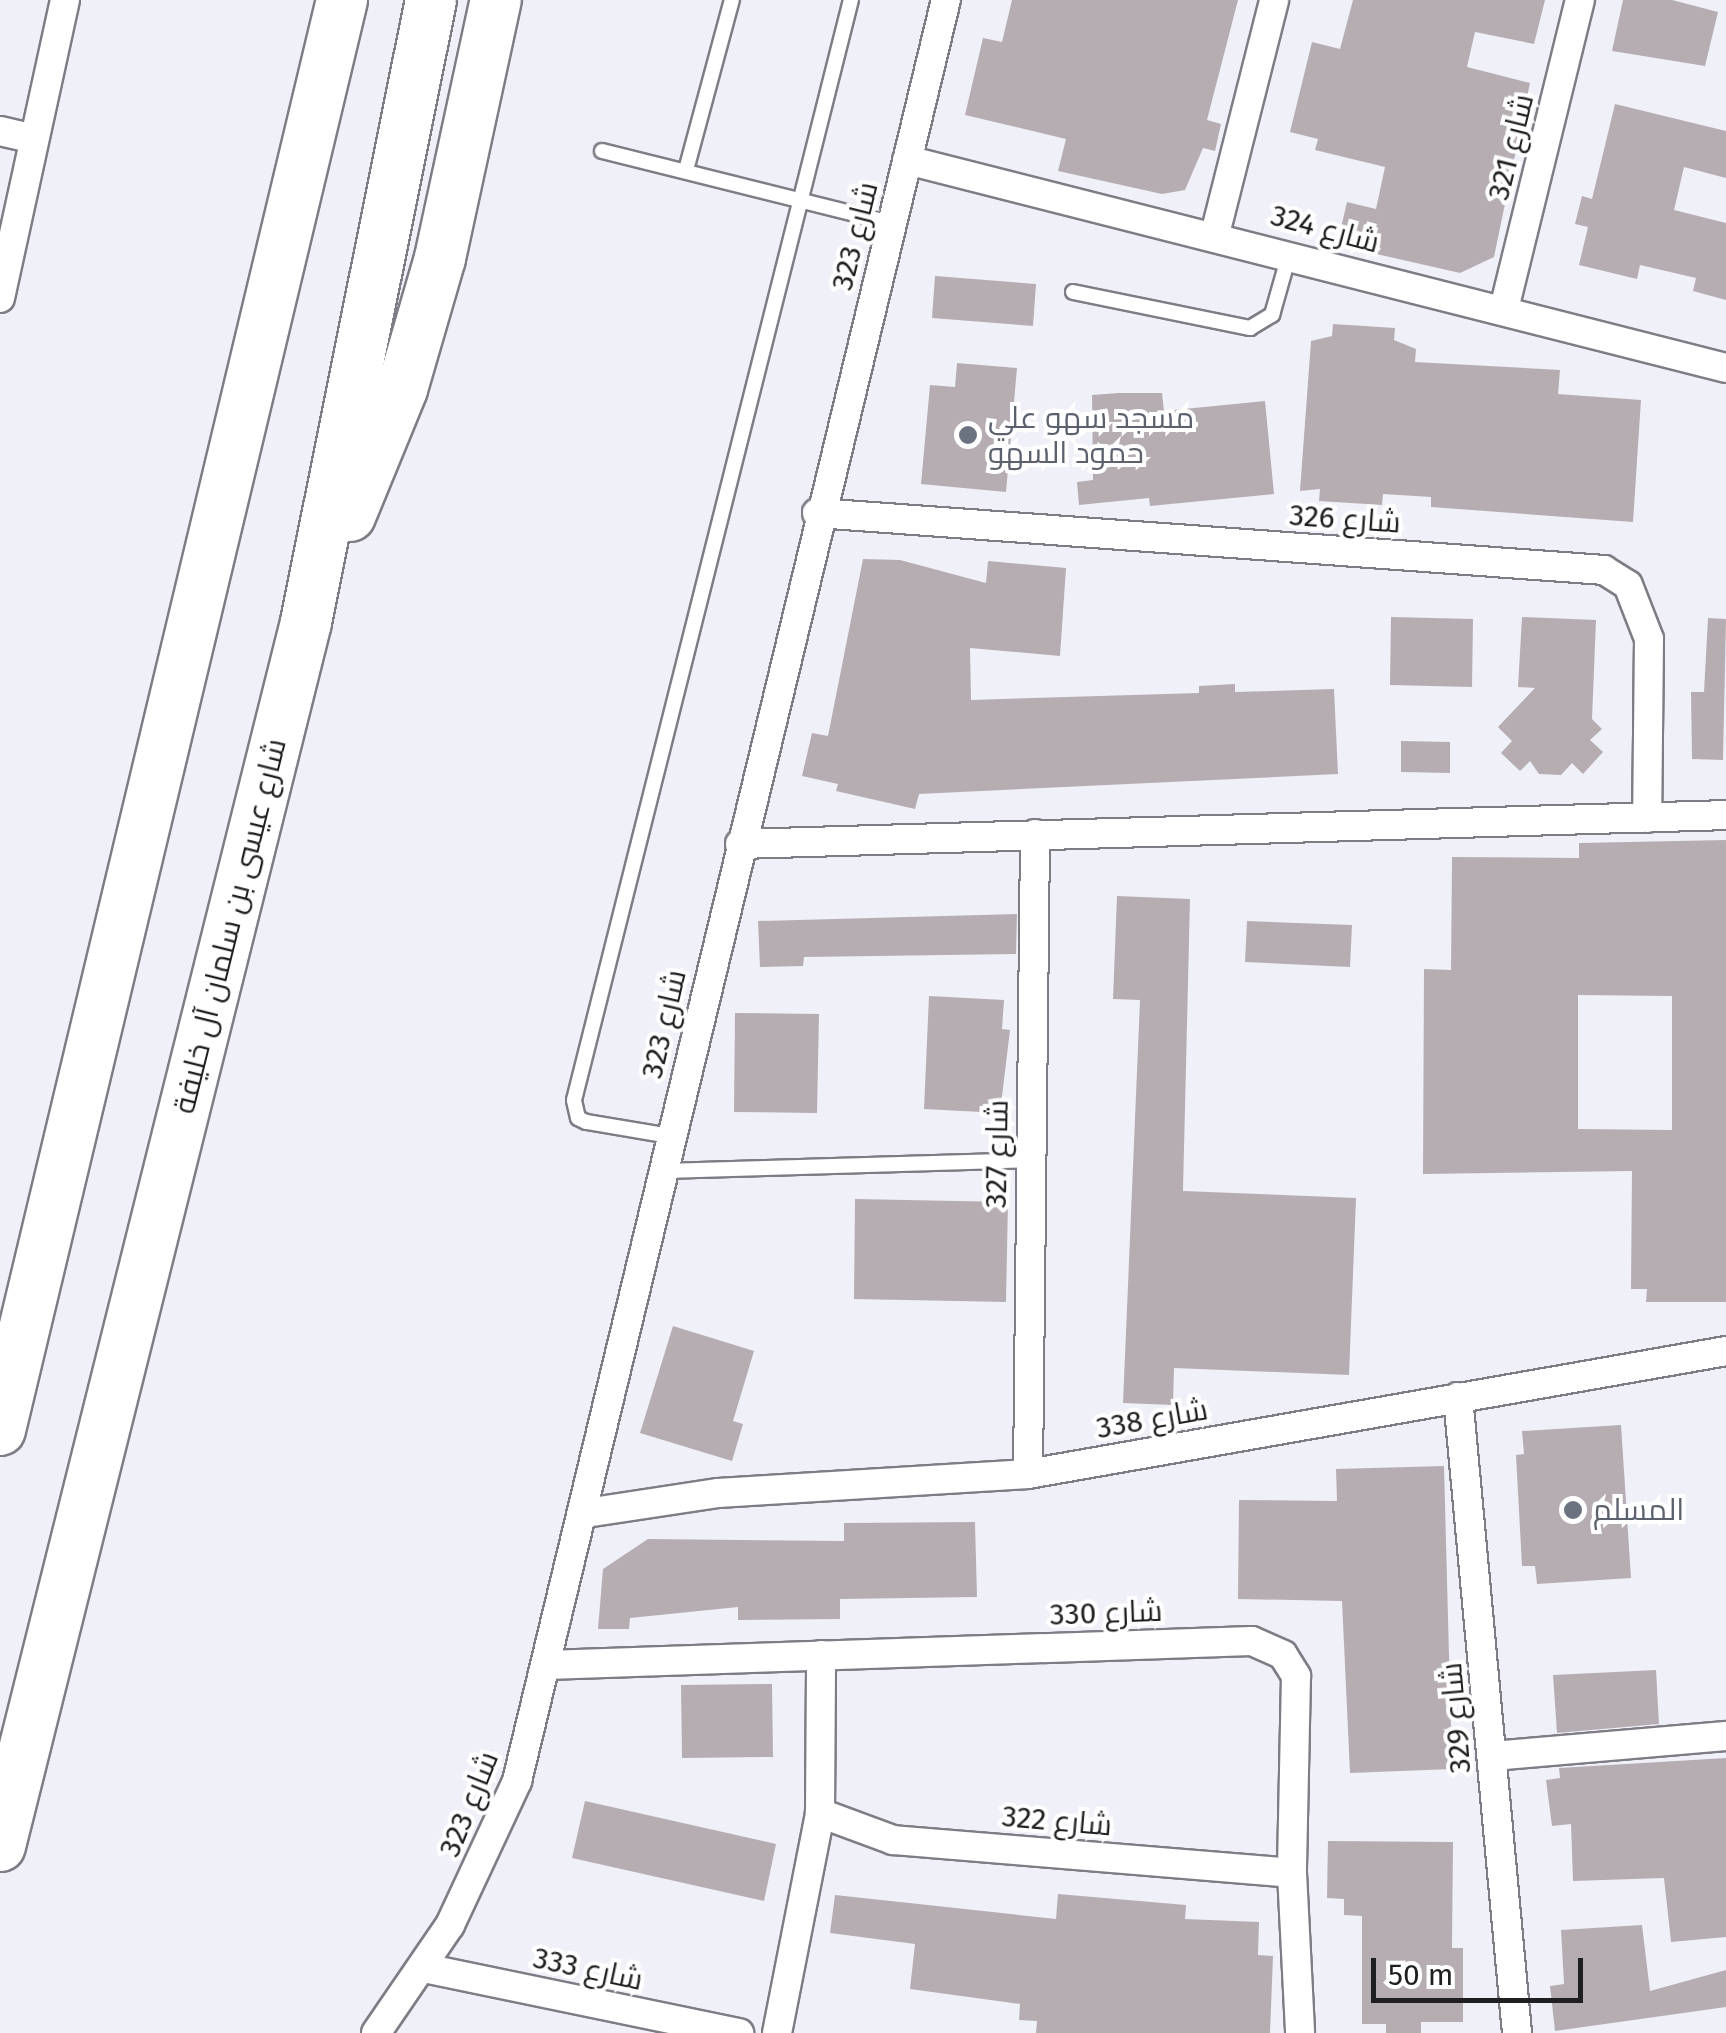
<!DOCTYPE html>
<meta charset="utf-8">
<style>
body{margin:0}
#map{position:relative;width:1726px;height:2033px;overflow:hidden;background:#f0f0f9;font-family:"Fira Sans",Cairo,sans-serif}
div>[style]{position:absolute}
.building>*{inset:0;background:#b6adb3}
.roads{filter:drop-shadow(2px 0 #7e7d86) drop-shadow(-2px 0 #7e7d86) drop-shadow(0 2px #7e7d86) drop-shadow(0 -2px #7e7d86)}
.service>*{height:14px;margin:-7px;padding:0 7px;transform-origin:7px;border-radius:7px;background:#fff}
.minor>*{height:28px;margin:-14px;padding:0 14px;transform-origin:14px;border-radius:14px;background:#fff}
.motorway>*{height:50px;margin:-25px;padding:0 25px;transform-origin:25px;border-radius:25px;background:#fff}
.dots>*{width:28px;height:28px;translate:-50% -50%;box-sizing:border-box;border:5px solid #fff;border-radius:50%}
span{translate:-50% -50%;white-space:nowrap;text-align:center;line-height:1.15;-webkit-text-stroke:8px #fff;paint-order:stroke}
.street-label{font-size:30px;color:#1f1f22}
.worship-label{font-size:30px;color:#5b616d}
.left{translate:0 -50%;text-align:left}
.scale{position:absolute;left:1371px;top:1958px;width:212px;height:45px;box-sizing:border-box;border:5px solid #1f1f22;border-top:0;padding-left:12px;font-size:30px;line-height:35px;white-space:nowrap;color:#1f1f22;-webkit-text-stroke:8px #fff;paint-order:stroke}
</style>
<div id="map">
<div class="building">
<i style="clip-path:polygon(1012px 0,1238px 0,1207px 120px,1221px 124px,1215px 151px,1203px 148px,1185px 190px,1162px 194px,1058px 171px,1066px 139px,965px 115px,983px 38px,1002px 42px)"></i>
<i style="clip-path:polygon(1353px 0,1545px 0,1534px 44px,1475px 32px,1467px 67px,1530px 83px,1494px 257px,1460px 273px,1337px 245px,1347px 202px,1376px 209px,1385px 167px,1315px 150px,1318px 139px,1290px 132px,1312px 42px,1340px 49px)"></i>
<i style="clip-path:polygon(1623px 0,1672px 0,1718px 12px,1705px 66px,1612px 51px)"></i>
<i style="clip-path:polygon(1615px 104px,1726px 131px,1726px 178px,1684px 167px,1674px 210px,1726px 223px,1726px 300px,1693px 291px,1696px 278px,1640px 265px,1637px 279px,1579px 265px,1588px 227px,1575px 224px,1582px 196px,1592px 199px)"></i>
<i style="clip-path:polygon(935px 276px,1036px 284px,1033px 326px,932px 318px)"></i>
<i style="clip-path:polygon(1333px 324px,1395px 328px,1394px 340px,1416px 349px,1415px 362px,1560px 370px,1558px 394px,1641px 400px,1633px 522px,1431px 507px,1431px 497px,1383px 494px,1382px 505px,1319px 501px,1320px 489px,1300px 491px,1311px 341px,1332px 336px)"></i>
<i style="clip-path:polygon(957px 363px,1017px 368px,1006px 492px,921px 484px,930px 385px,955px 387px)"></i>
<i style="clip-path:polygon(1119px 393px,1162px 393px,1164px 411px,1265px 401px,1274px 494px,1150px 506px,1149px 498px,1079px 505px,1077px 482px,1093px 480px,1092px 395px)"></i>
<i style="clip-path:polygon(863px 559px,900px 560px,986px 583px,988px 561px,1066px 568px,1060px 656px,970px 648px,971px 700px,1199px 693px,1199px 686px,1235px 684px,1235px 692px,1334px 689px,1338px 774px,919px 794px,915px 809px,836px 791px,838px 784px,802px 776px,812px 733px,828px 736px)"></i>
<i style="clip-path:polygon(1391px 617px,1473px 619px,1472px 687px,1390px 685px)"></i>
<i style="clip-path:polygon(1522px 617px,1596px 620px,1592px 719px,1602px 729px,1590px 740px,1603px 752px,1583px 774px,1572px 763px,1561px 775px,1539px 774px,1530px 761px,1520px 771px,1501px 753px,1512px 741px,1498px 727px,1535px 688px,1518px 687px)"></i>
<i style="clip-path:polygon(1708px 618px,1726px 619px,1723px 760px,1692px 759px,1691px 692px,1704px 692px)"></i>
<i style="clip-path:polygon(1401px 741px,1450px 742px,1450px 773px,1401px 772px)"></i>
<i style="clip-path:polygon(evenodd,1726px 840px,1726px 1302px,1646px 1302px,1647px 1289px,1631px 1289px,1632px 1171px,1423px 1174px,1424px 969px,1451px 970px,1452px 857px,1579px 858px,1579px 843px,1726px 840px,1578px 995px,1672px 996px,1672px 1130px,1578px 1129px,1578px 995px)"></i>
<i style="clip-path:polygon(1117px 896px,1190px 899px,1183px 1191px,1356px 1198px,1349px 1375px,1174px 1368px,1173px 1405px,1123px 1403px,1140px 1000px,1113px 999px)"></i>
<i style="clip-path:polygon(1017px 914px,1016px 954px,804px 957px,803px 966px,760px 967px,758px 921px)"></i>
<i style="clip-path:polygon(1247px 921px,1352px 925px,1350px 967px,1245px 962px)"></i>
<i style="clip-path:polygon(929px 996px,1004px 1000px,1002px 1029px,1010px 1030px,1000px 1113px,924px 1109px)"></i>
<i style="clip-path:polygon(735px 1013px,819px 1014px,817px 1113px,734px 1112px)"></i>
<i style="clip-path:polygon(855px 1199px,1008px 1202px,1006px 1302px,854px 1299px)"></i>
<i style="clip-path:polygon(673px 1326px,754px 1351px,733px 1421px,743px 1424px,732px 1461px,640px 1433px)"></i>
<i style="clip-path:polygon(1621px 1425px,1631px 1578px,1537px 1584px,1535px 1566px,1522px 1566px,1516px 1455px,1524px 1454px,1522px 1431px)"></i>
<i style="clip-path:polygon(1444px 1466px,1452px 1769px,1350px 1773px,1342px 1601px,1238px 1599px,1239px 1500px,1337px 1501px,1336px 1469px)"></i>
<i style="clip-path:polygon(975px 1522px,977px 1597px,840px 1599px,840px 1619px,738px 1620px,738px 1607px,630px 1618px,629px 1629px,598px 1629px,603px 1569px,648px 1539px,844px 1541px,844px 1523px)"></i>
<i style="clip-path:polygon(1656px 1670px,1659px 1724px,1557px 1733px,1553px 1675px)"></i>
<i style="clip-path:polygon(772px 1684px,773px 1757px,682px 1758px,681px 1685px)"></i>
<i style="clip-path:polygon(1726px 1758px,1726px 1937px,1671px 1942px,1664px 1878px,1573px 1881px,1571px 1824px,1552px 1826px,1546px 1780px,1560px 1778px,1559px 1768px)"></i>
<i style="clip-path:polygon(585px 1801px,776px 1844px,764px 1901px,572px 1858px)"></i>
<i style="clip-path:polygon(1328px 1841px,1453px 1842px,1452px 1948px,1463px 1948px,1463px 2022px,1421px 2022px,1421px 2033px,1386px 2033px,1386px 2024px,1362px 2024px,1362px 1916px,1344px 1915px,1344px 1899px,1327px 1898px)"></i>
<i style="clip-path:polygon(1058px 1894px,1186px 1905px,1185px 1919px,1259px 1922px,1258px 1955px,1273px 1956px,1270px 2033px,1036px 2033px,1037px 2021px,1019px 2020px,1020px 2004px,910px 1989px,915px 1944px,830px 1933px,835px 1895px,1056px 1919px)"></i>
<i style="clip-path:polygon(1642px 1925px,1650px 1991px,1726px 1970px,1726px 2007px,1555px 2031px,1550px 1986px,1564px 1984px,1561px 1930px)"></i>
</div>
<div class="roads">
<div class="service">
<i style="left:602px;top:151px;width:298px;rotate:14deg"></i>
<i style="left:686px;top:170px;width:176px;rotate:-74.9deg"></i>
<i style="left:1073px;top:292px;width:181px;rotate:11.5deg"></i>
<i style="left:1250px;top:328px;width:26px;rotate:-31deg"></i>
<i style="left:1272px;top:315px;width:62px;rotate:-74.2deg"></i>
<i style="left:670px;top:1136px;width:85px;rotate:-170.5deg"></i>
<i style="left:586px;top:1122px;width:9px;rotate:-153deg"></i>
<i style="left:578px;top:1118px;width:18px;rotate:-103deg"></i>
<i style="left:574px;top:1100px;width:1134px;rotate:-75.87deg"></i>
<i style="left:663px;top:1171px;width:366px;rotate:-1.7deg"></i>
</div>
<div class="minor">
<i style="left:0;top:131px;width:35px;rotate:13deg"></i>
<i style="left:907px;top:160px;width:845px;rotate:14.25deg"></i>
<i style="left:1215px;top:234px;width:241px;rotate:-75.8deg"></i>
<i style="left:0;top:298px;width:305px;rotate:-77.7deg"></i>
<i style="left:1504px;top:309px;width:318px;rotate:-76.2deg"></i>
<i style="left:817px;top:513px;width:789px;rotate:4.14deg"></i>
<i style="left:1604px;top:570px;width:28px;rotate:32deg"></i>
<i style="left:1628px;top:585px;width:58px;rotate:68.7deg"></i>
<i style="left:1649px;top:639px;width:179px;rotate:90.6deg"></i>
<i style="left:740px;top:844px;width:986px;rotate:-1.68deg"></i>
<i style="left:1458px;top:1397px;width:639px;rotate:84.7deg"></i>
<i style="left:1028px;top:1474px;width:640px;rotate:-89.37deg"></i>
<i style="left:586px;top:1513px;width:134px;rotate:-8.6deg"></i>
<i style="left:718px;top:1493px;width:311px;rotate:-3.5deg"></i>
<i style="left:1028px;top:1474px;width:709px;rotate:-9.99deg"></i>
<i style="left:547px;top:1665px;width:705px;rotate:-1.95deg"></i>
<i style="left:1252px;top:1641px;width:34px;rotate:24deg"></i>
<i style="left:1283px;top:1655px;width:25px;rotate:58deg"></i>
<i style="left:1296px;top:1676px;width:197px;rotate:91.2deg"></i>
<i style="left:1292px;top:1873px;width:160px;rotate:87.1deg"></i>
<i style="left:1492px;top:1756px;width:235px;rotate:-4.9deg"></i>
<i style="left:820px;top:1813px;width:78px;rotate:20.3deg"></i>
<i style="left:893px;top:1840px;width:400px;rotate:4.7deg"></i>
<i style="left:424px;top:1968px;width:322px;rotate:11.7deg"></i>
<i style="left:376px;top:2033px;width:131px;rotate:-55.6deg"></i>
<i style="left:450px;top:1925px;width:159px;rotate:-65deg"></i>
<i style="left:517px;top:1781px;width:1832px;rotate:-76.46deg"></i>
<i style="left:777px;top:2033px;width:224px;rotate:-78.9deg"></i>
<i style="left:820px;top:1813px;width:158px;rotate:-89.6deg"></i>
</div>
<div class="motorway">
<i style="left:350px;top:516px;width:137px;rotate:-67.7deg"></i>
<i style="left:402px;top:389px;width:136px;rotate:-73.8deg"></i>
<i style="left:440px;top:258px;width:264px;rotate:-77.8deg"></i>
<i style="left:0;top:1430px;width:1470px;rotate:-76.55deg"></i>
<i style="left:0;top:1846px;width:1262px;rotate:-75.96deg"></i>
<i style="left:306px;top:622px;width:634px;rotate:-78.64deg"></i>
</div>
</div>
<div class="dots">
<i style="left:968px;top:435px;background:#6b7280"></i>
<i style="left:1573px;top:1510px;background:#6b7280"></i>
</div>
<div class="street-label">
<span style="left:1511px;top:147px;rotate:-76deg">شارع 321</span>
<span style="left:1325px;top:229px;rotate:15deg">شارع 324</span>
<span style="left:855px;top:236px;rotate:-76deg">شارع 323</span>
<span style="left:1345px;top:519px;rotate:4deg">شارع 326</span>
<span style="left:230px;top:926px;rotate:-76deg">شارع عيسى بن سلمان آل خليفة</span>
<span style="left:664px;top:1024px;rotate:-77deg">شارع 323</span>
<span style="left:997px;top:1154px;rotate:-89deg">شارع 327</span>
<span style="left:1152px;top:1419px;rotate:-10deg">شارع 338</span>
<span style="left:1106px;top:1613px;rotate:-2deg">شارع 330</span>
<span style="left:1456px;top:1718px;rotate:-95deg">شارع 329</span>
<span style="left:469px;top:1804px;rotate:-68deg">شارع 323</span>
<span style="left:1057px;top:1821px;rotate:5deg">شارع 322</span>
<span style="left:588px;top:1969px;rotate:12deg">شارع 333</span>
</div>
<div class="worship-label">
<span class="left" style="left:988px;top:435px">مسجد سهو علي<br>حمود السهو</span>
<span class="left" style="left:1593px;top:1510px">المسلم</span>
</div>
<div class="scale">50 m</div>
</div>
